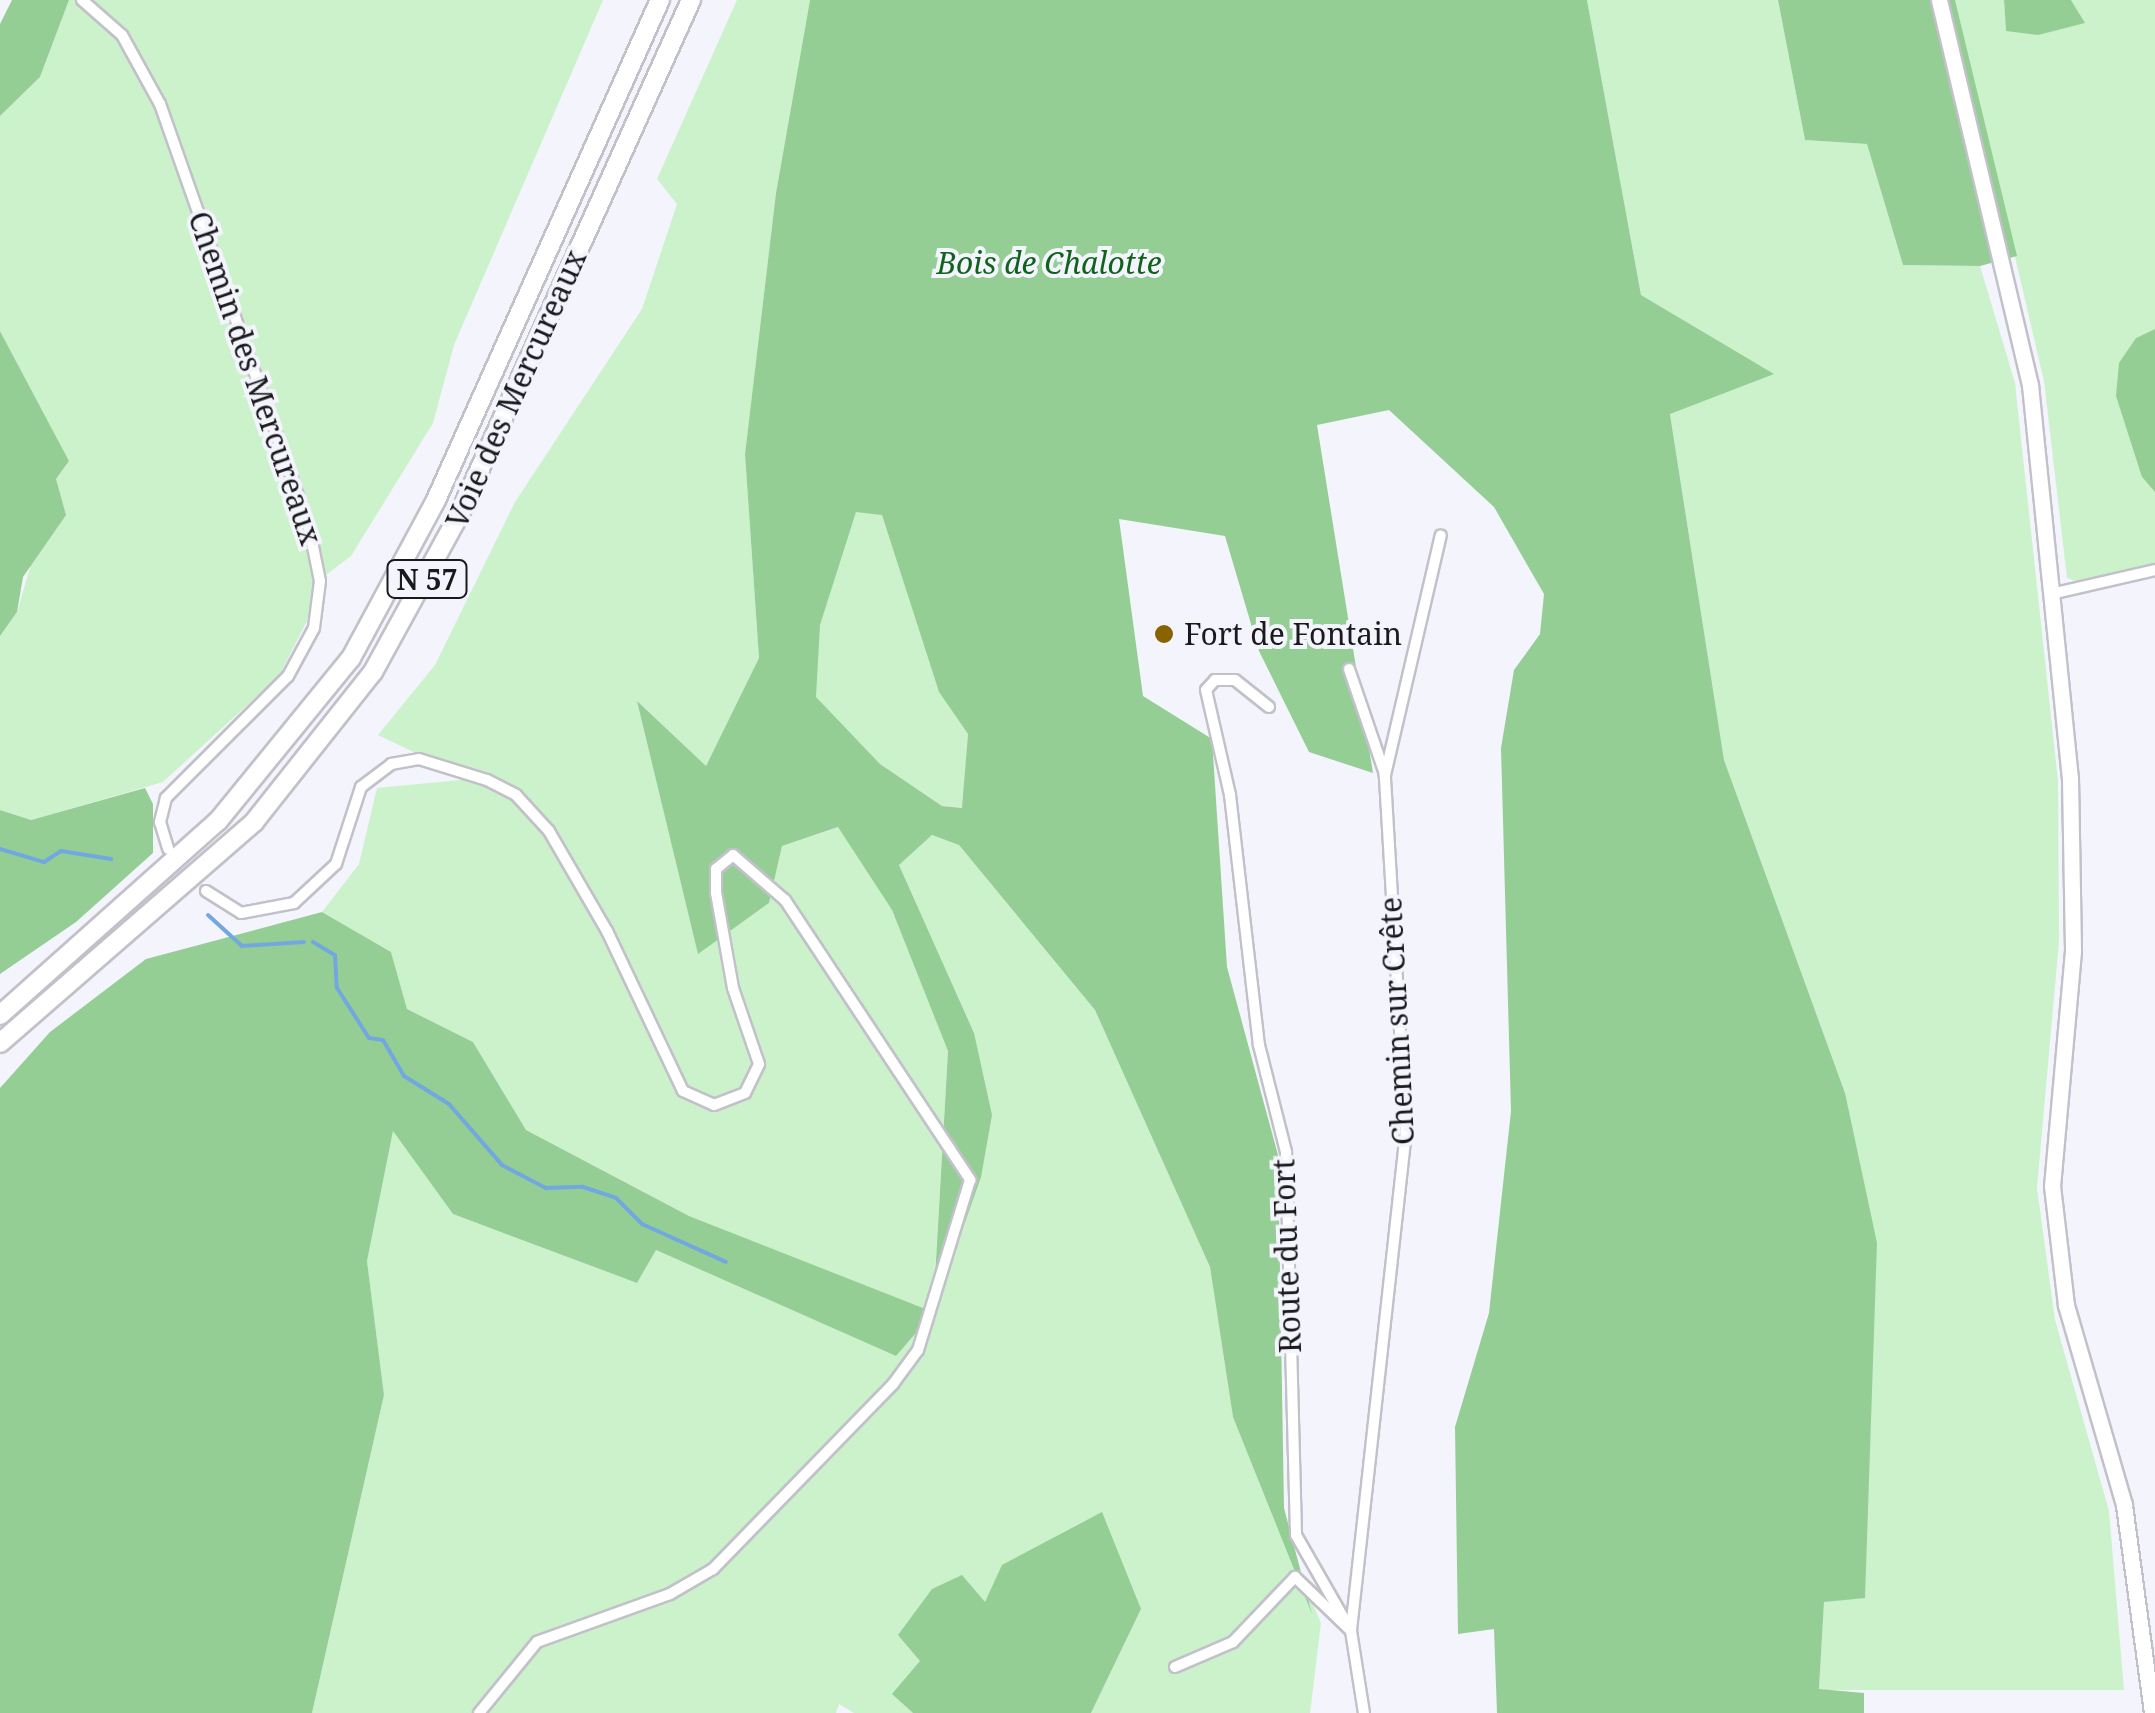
<!DOCTYPE html>
<meta charset="utf-8">
<style>
body{margin:0}
#map{position:relative;width:2155px;height:1713px;overflow:hidden;background:#f4f4fd;font-family:"Noto Serif",serif}
div>[style]{position:absolute}
.green>*{inset:0;background:#cbf2cb}
.forest>*{inset:0;background:#94ce95}
.stream>*{height:4px;margin:-2px;padding:0 2px;transform-origin:2px;border-radius:2px;background:#72a8df}
.roads{filter:drop-shadow(2px 0 #c2c1ca) drop-shadow(-2px 0 #c2c1ca) drop-shadow(0 2px #c2c1ca) drop-shadow(0 -2px #c2c1ca)}
.minor>*{height:10px;margin:-5px;padding:0 5px;transform-origin:5px;border-radius:5px;background:#fff}
.secondary>*{height:15px;margin:-7.5px;padding:0 7.5px;transform-origin:7.5px;border-radius:7.5px;background:#fff}
.trunk>*{height:18px;margin:-9px;padding:0 9px;transform-origin:9px;border-radius:9px;background:#fff}
.dots>*{width:28px;height:28px;translate:-50% -50%;box-sizing:border-box;border:5px solid #f4f4fd;border-radius:50%}
span{translate:-50% -50%;white-space:nowrap;text-align:center;line-height:1.15;-webkit-text-stroke:8px #f4f4fd;paint-order:stroke}
.shield-label span{padding:2px 8px;background:#f4f4fd;border:2px solid;border-radius:8px;-webkit-text-stroke-width:0}
.shield-label{font-size:28px;color:#1a1a1d;font-weight:700}
.park-label{font-size:30px;color:#10631c;font-style:italic}
.street-label{font-size:30px;color:#1a1a1d}
.poi-label{font-size:30px;color:#1a1a1d}
.left{translate:0 -50%;text-align:left}
</style>
<div id="map">
<div class="green">
<i style="clip-path:polygon(69px 0,603px 0,454px 345px,433px 423px,351px 556px,314px 584px,308px 619px,279px 676px,163px 782px,31px 820px,0 810px,0 636px,17px 612px,56px 479px,69px 461px,0 331px,0 116px,40px 77px)"></i>
<i style="clip-path:polygon(737px 0,810px 0,776px 193px,745px 454px,759px 658px,706px 766px,638px 704px,698px 953px,769px 903px,782px 846px,839px 827px,892px 910px,948px 1050px,933px 1307px,974px 1033px,899px 865px,932px 835px,959px 845px,1095px 1010px,1210px 1267px,1233px 1417px,1321px 1623px,1310px 1713px,1091px 1713px,1141px 1609px,985px 1603px,893px 1694px,913px 1713px,854px 1713px,839px 1704px,836px 1713px,312px 1713px,384px 1395px,367px 1261px,393px 1130px,453px 1214px,637px 1283px,656px 1250px,896px 1356px,932px 1313px,689px 1216px,526px 1130px,473px 1042px,407px 1009px,391px 952px,322px 912px,359px 864px,377px 788px,470px 779px,378px 735px,435px 665px,515px 502px,642px 309px,677px 204px,657px 179px)"></i>
<i style="clip-path:polygon(1587px 0,1778px 0,1805px 140px,1867px 144px,1903px 265px,1980px 266px,2015px 383px,2058px 781px,2059px 941px,2037px 1188px,2055px 1320px,2109px 1511px,2124px 1690px,1819px 1690px,1824px 1602px,1865px 1597px,1845px 1093px,1724px 760px,1670px 413px,1773px 374px,1641px 295px)"></i>
<i style="clip-path:polygon(1955px 0,2004px 0,2006px 31px,2084px 22px,2071px 0,2155px 0,2155px 329px,2136px 338px,2142px 477px,2155px 492px,2155px 564px,2081px 583px,2067px 578px,2044px 381px)"></i>
<i style="clip-path:polygon(856px 511px,882px 514px,939px 692px,968px 734px,963px 808px,942px 806px,880px 764px,815px 697px,819px 625px)"></i>
</div>
<div class="forest">
<i style="clip-path:polygon(12px 0,69px 0,40px 77px,0 116px,0 24px)"></i>
<i style="clip-path:polygon(evenodd,810px 0,1587px 0,1641px 295px,1774px 374px,1670px 414px,1724px 760px,1845px 1093px,1877px 1243px,1865px 1598px,1824px 1602px,1819px 1689px,1864px 1693px,1864px 1713px,1497px 1713px,1494px 1629px,1458px 1634px,1455px 1427px,1489px 1313px,1511px 1111px,1501px 748px,1514px 670px,1540px 634px,1544px 594px,1494px 507px,1389px 410px,1317px 425px,1373px 773px,1309px 752px,1259px 651px,1225px 536px,1119px 519px,1143px 696px,1212px 739px,1227px 967px,1278px 1155px,1284px 1508px,1312px 1614px,1233px 1417px,1210px 1267px,1095px 1010px,959px 845px,932px 835px,899px 865px,974px 1033px,992px 1115px,981px 1177px,933px 1313px,896px 1356px,656px 1250px,637px 1283px,453px 1214px,393px 1131px,367px 1261px,384px 1395px,312px 1713px,0 1713px,0 1088px,50px 1032px,146px 959px,322px 912px,391px 952px,407px 1009px,473px 1042px,526px 1130px,689px 1216px,933px 1312px,948px 1051px,892px 910px,838px 827px,782px 846px,769px 903px,698px 954px,637px 701px,706px 766px,759px 658px,745px 454px,776px 193px,810px 0,856px 512px,882px 515px,939px 692px,968px 734px,962px 808px,942px 806px,880px 764px,816px 697px,820px 625px,856px 512px)"></i>
<i style="clip-path:polygon(1778px 0,1955px 0,2017px 256px,1980px 266px,1903px 265px,1867px 144px,1805px 140px)"></i>
<i style="clip-path:polygon(2004px 0,2071px 0,2085px 23px,2038px 35px,2006px 31px)"></i>
<i style="clip-path:polygon(2155px 329px,2155px 492px,2142px 477px,2116px 396px,2119px 363px,2136px 338px)"></i>
<i style="clip-path:polygon(0 331px,69px 461px,56px 479px,66px 515px,23px 577px,17px 612px,0 636px)"></i>
<i style="clip-path:polygon(145px 788px,153px 804px,153px 853px,76px 922px,0 974px,0 810px,31px 820px)"></i>
<i style="clip-path:polygon(1102px 1512px,1141px 1609px,1091px 1713px,913px 1713px,892px 1694px,920px 1661px,898px 1635px,932px 1589px,962px 1575px,985px 1602px,1002px 1565px)"></i>
</div>
<div class="stream">
<i style="left:0;top:849px;width:46px;rotate:16.5deg"></i>
<i style="left:44px;top:862px;width:20px;rotate:-33deg"></i>
<i style="left:61px;top:851px;width:51px;rotate:9.1deg"></i>
<i style="left:208px;top:915px;width:46px;rotate:42.4deg"></i>
<i style="left:242px;top:946px;width:62px;rotate:-3.7deg"></i>
<i style="left:313px;top:942px;width:26px;rotate:31deg"></i>
<i style="left:335px;top:955px;width:33px;rotate:87deg"></i>
<i style="left:337px;top:988px;width:59px;rotate:57.4deg"></i>
<i style="left:369px;top:1038px;width:14px;rotate:8deg"></i>
<i style="left:383px;top:1040px;width:42px;rotate:59.7deg"></i>
<i style="left:404px;top:1076px;width:53px;rotate:31.9deg"></i>
<i style="left:449px;top:1104px;width:81px;rotate:49deg"></i>
<i style="left:502px;top:1165px;width:50px;rotate:27.6deg"></i>
<i style="left:546px;top:1188px;width:37px;rotate:-2deg"></i>
<i style="left:583px;top:1187px;width:35px;rotate:18deg"></i>
<i style="left:616px;top:1198px;width:37px;rotate:45deg"></i>
<i style="left:642px;top:1224px;width:92px;rotate:24.3deg"></i>
</div>
<div class="roads">
<div class="minor">
<i style="left:82px;top:0;width:53px;rotate:41.2deg"></i>
<i style="left:122px;top:35px;width:79px;rotate:61.2deg"></i>
<i style="left:160px;top:104px;width:448px;rotate:70.6deg"></i>
<i style="left:309px;top:527px;width:55px;rotate:78.5deg"></i>
<i style="left:320px;top:581px;width:47px;rotate:97.3deg"></i>
<i style="left:314px;top:628px;width:55px;rotate:118.4deg"></i>
<i style="left:288px;top:676px;width:173px;rotate:135deg"></i>
<i style="left:166px;top:798px;width:25px;rotate:104deg"></i>
<i style="left:160px;top:822px;width:28px;rotate:73deg"></i>
<i style="left:2051px;top:594px;width:107px;rotate:-13deg"></i>
<i style="left:1349px;top:669px;width:111px;rotate:71.1deg"></i>
<i style="left:1269px;top:707px;width:43px;rotate:-141.5deg"></i>
<i style="left:1235px;top:680px;width:20px;rotate:180deg"></i>
<i style="left:1215px;top:680px;width:13px;rotate:132deg"></i>
<i style="left:1206px;top:690px;width:108px;rotate:77.1deg"></i>
<i style="left:1230px;top:795px;width:252px;rotate:83.4deg"></i>
<i style="left:1259px;top:1045px;width:110px;rotate:75.8deg"></i>
<i style="left:1286px;top:1152px;width:383px;rotate:88.5deg"></i>
<i style="left:1296px;top:1535px;width:111px;rotate:60.2deg"></i>
<i style="left:1351px;top:1631px;width:83px;rotate:81deg"></i>
<i style="left:206px;top:891px;width:41px;rotate:32.2deg"></i>
<i style="left:241px;top:913px;width:54px;rotate:-10.7deg"></i>
<i style="left:294px;top:903px;width:57px;rotate:-42.9deg"></i>
<i style="left:336px;top:864px;width:81px;rotate:-72deg"></i>
<i style="left:361px;top:787px;width:38px;rotate:-37deg"></i>
<i style="left:391px;top:764px;width:28px;rotate:-10deg"></i>
<i style="left:419px;top:759px;width:71px;rotate:17.2deg"></i>
<i style="left:487px;top:780px;width:33px;rotate:27deg"></i>
<i style="left:516px;top:795px;width:49px;rotate:47.5deg"></i>
<i style="left:549px;top:831px;width:116px;rotate:59.9deg"></i>
<i style="left:607px;top:931px;width:177px;rotate:64.6deg"></i>
<i style="left:683px;top:1091px;width:34px;rotate:24deg"></i>
<i style="left:714px;top:1105px;width:33px;rotate:-21deg"></i>
<i style="left:745px;top:1093px;width:32px;rotate:-64deg"></i>
<i style="left:759px;top:1064px;width:80px;rotate:-108.9deg"></i>
<i style="left:733px;top:988px;width:97px;rotate:-100.1deg"></i>
<i style="left:716px;top:893px;width:24px;rotate:-90deg"></i>
<i style="left:716px;top:869px;width:22px;rotate:-39deg"></i>
<i style="left:733px;top:855px;width:69px;rotate:40.9deg"></i>
<i style="left:785px;top:900px;width:336px;rotate:56.5deg"></i>
<i style="left:970px;top:1180px;width:178px;rotate:107deg"></i>
<i style="left:918px;top:1350px;width:42px;rotate:126.3deg"></i>
<i style="left:893px;top:1384px;width:258px;rotate:134.2deg"></i>
<i style="left:713px;top:1569px;width:50px;rotate:149.8deg"></i>
<i style="left:670px;top:1594px;width:141px;rotate:160.2deg"></i>
<i style="left:537px;top:1642px;width:92px;rotate:129.2deg"></i>
<i style="left:1351px;top:1630px;width:501px;rotate:-83.7deg"></i>
<i style="left:1406px;top:1132px;width:358px;rotate:-93.4deg"></i>
<i style="left:1385px;top:775px;width:246px;rotate:-76.9deg"></i>
<i style="left:1175px;top:1667px;width:63px;rotate:-23.3deg"></i>
<i style="left:1233px;top:1642px;width:90px;rotate:-46.4deg"></i>
<i style="left:1295px;top:1577px;width:76px;rotate:43.9deg"></i>
</div>
<div class="secondary">
<i style="left:1939px;top:0;width:396px;rotate:76.7deg"></i>
<i style="left:2030px;top:385px;width:395px;rotate:84.2deg"></i>
<i style="left:2070px;top:778px;width:173px;rotate:89deg"></i>
<i style="left:2073px;top:951px;width:236px;rotate:95.1deg"></i>
<i style="left:2052px;top:1186px;width:120px;rotate:83.3deg"></i>
<i style="left:2066px;top:1305px;width:208px;rotate:73.8deg"></i>
<i style="left:2124px;top:1505px;width:210px;rotate:82.3deg"></i>
</div>
<div class="trunk">
<i style="left:0;top:1015px;width:292px;rotate:-41.7deg"></i>
<i style="left:218px;top:821px;width:210px;rotate:-50.8deg"></i>
<i style="left:351px;top:658px;width:179px;rotate:-61.7deg"></i>
<i style="left:436px;top:500px;width:548px;rotate:-65.87deg"></i>
<i style="left:0;top:1043px;width:337px;rotate:-41deg"></i>
<i style="left:254px;top:822px;width:191px;rotate:-51.6deg"></i>
<i style="left:373px;top:672px;width:181px;rotate:-61.3deg"></i>
<i style="left:460px;top:513px;width:563px;rotate:-65.76deg"></i>
</div>
</div>
<div class="dots">
<i style="left:1164px;top:634px;background:#8a6301"></i>
</div>
<div class="shield-label">
<span style="left:427px;top:579px">N 57</span>
</div>
<div class="park-label">
<span style="left:1049px;top:263px">Bois de Chalotte</span>
</div>
<div class="street-label">
<span style="left:255px;top:378px;rotate:71deg">Chemin des Mercureaux</span>
<span style="left:516px;top:389px;rotate:-66deg">Voie des Mercureaux</span>
<span style="left:1397px;top:1021px;rotate:-93deg">Chemin sur Crête</span>
<span style="left:1287px;top:1256px;rotate:-92deg">Route du Fort</span>
</div>
<div class="poi-label">
<span class="left" style="left:1184px;top:634px">Fort de Fontain</span>
</div>
</div>
